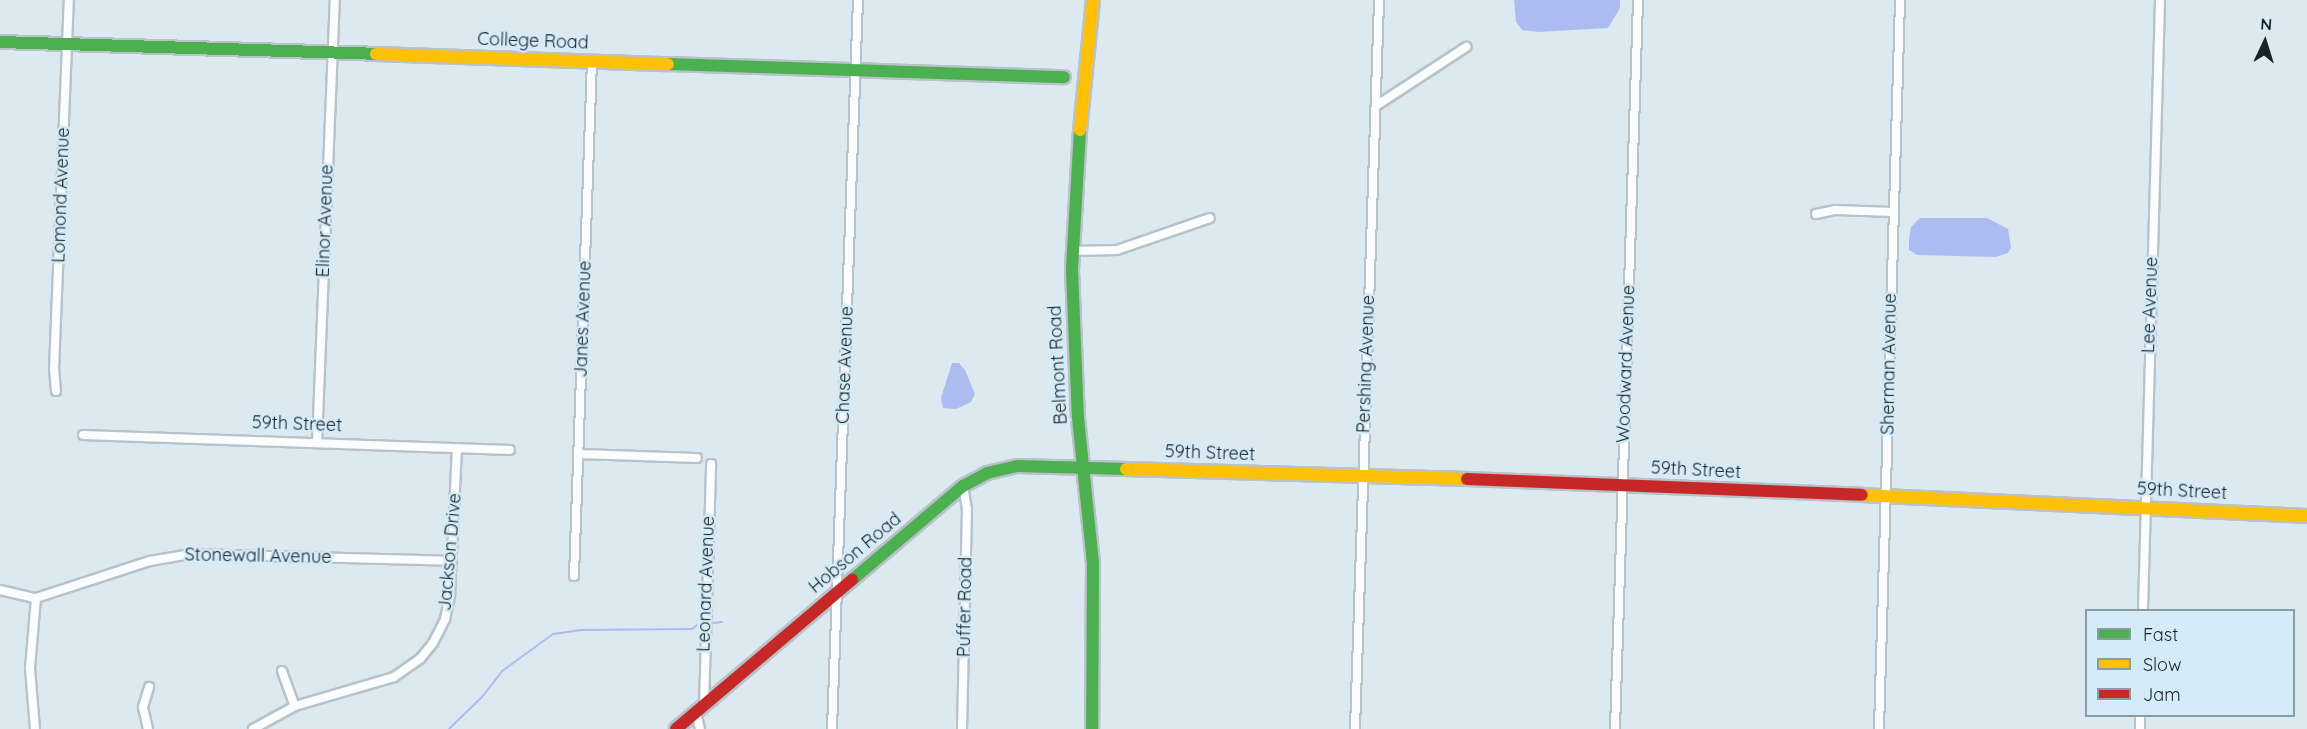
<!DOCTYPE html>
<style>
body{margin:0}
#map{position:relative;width:2307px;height:729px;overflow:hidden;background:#dce9f0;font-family:Quicksand,sans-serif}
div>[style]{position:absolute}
.water>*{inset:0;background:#adbcf0}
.stream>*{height:2px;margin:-1px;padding:0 1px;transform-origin:1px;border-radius:1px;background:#adbcf0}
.roads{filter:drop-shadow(2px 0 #b8c2c8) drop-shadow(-2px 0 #b8c2c8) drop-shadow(0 2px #b8c2c8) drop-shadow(0 -2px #b8c2c8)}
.street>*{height:8px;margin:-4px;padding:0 4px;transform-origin:4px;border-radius:4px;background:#fafcfd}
.fast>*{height:12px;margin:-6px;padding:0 6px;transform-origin:6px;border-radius:6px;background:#4caf50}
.slow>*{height:12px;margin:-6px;padding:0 6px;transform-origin:6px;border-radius:6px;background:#ffc107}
.jam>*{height:12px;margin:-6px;padding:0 6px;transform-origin:6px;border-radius:6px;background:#c62828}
span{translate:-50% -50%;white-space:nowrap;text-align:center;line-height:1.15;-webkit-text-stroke:5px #d4ebf8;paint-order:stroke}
.street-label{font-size:18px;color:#192226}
.legend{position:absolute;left:2085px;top:609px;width:210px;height:108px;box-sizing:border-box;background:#d4ebf8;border:2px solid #899ba4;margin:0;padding:8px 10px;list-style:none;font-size:18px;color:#192226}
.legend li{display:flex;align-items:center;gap:12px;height:30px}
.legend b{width:30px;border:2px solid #899ba4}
.north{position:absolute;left:2235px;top:12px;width:60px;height:60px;-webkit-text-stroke:4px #d4ebf8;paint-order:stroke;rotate:4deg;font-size:16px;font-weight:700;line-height:24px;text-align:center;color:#192226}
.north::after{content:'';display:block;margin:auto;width:21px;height:27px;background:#192226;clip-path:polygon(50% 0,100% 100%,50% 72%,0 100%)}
</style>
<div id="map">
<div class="water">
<i style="clip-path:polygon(1514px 0,1620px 0,1620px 8px,1608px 28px,1539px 32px,1522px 30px,1516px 22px)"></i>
<i style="clip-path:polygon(1920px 218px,1987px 218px,2008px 229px,2011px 248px,2008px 253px,1996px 257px,1917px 255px,1909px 250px,1909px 240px,1911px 227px)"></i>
<i style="clip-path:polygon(952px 363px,959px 363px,965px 370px,975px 394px,971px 402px,956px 409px,943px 408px,941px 398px)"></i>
</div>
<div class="stream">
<i style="left:714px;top:623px;width:8px;rotate:-7deg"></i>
<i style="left:449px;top:729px;width:46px;rotate:-44.1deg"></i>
<i style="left:482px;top:697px;width:33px;rotate:-52deg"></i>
<i style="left:502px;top:671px;width:63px;rotate:-36deg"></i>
<i style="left:553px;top:634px;width:28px;rotate:-8deg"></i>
<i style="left:581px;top:630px;width:111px;rotate:-0.5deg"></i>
<i style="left:692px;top:629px;width:6px;rotate:-39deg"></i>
</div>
<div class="roads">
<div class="street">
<i style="left:1376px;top:106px;width:108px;rotate:-33.2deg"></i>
<i style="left:1816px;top:214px;width:19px;rotate:-12deg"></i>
<i style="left:1835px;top:210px;width:58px;rotate:2deg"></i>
<i style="left:1072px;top:251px;width:45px;rotate:-1.3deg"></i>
<i style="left:1117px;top:250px;width:98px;rotate:-19deg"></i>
<i style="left:56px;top:391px;width:22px;rotate:-95deg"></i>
<i style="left:54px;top:369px;width:369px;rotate:-87.7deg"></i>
<i style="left:83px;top:435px;width:427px;rotate:2deg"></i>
<i style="left:317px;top:443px;width:443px;rotate:-87.7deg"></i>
<i style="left:578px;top:454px;width:119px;rotate:1.9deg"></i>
<i style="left:574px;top:576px;width:515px;rotate:-88deg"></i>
<i style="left:0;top:590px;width:37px;rotate:13deg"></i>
<i style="left:36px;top:598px;width:120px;rotate:-18deg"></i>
<i style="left:150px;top:561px;width:42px;rotate:-9.7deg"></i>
<i style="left:191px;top:554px;width:260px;rotate:1.5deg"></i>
<i style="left:2143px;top:610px;width:610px;rotate:-88.4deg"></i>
<i style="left:282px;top:671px;width:37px;rotate:70deg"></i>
<i style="left:704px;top:705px;width:241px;rotate:-88.3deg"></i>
<i style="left:696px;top:712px;width:17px;rotate:77deg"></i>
<i style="left:35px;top:729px;width:61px;rotate:-94.7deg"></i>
<i style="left:30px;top:668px;width:70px;rotate:-85.1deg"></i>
<i style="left:148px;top:729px;width:23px;rotate:-103deg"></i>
<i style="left:143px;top:707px;width:21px;rotate:-73deg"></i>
<i style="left:253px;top:729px;width:48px;rotate:-28.7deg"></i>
<i style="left:295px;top:706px;width:103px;rotate:-16.3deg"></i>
<i style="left:394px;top:677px;width:32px;rotate:-35deg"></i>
<i style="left:420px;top:659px;width:21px;rotate:-51deg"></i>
<i style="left:433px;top:643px;width:27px;rotate:-63deg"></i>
<i style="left:445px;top:619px;width:25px;rotate:-78deg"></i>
<i style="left:450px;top:595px;width:147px;rotate:-87.3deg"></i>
<i style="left:832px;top:729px;width:729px;rotate:-87.96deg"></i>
<i style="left:962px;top:729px;width:220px;rotate:-88.7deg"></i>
<i style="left:967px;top:509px;width:23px;rotate:-100deg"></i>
<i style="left:1355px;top:729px;width:729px;rotate:-88.11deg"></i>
<i style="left:1615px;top:729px;width:729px;rotate:-88.19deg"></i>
<i style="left:1879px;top:729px;width:729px;rotate:-88.35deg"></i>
<i style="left:2140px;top:729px;width:13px;rotate:-90deg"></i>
</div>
<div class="fast">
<i style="left:0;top:42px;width:376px;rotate:1.8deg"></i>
<i style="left:668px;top:64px;width:396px;rotate:1.9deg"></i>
<i style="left:1080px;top:130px;width:140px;rotate:93.3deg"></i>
<i style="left:1072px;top:270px;width:148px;rotate:87.7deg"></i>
<i style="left:1078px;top:418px;width:146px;rotate:84.1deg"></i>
<i style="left:1093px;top:563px;width:166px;rotate:90.3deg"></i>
<i style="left:852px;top:580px;width:145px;rotate:-40.3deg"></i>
<i style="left:963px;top:486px;width:27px;rotate:-28deg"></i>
<i style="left:987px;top:473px;width:31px;rotate:-13deg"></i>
<i style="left:1017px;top:466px;width:109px;rotate:1.6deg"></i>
</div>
<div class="slow">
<i style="left:376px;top:54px;width:292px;rotate:2deg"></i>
<i style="left:1080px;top:130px;width:131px;rotate:-84.3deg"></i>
<i style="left:1126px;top:469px;width:341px;rotate:1.7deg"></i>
<i style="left:1862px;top:495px;width:445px;rotate:2.7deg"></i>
</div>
<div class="jam">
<i style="left:1467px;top:479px;width:395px;rotate:2.3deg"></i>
<i style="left:676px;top:729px;width:231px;rotate:-40.3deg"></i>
</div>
</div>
<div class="street-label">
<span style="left:533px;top:41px;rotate:2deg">College Road</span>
<span style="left:61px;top:195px;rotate:-88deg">Lomond Avenue</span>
<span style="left:325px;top:221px;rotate:-88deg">Elinor Avenue</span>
<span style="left:2150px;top:305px;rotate:-88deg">Lee Avenue</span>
<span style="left:583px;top:319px;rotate:-88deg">Janes Avenue</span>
<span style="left:1366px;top:364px;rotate:-88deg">Pershing Avenue</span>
<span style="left:1626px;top:364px;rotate:-88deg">Woodward Avenue</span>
<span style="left:1889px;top:364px;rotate:-89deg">Sherman Avenue</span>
<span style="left:845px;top:365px;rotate:-88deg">Chase Avenue</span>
<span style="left:1058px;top:365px;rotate:-93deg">Belmont Road</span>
<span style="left:297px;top:424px;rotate:2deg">59th Street</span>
<span style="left:1210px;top:453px;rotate:2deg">59th Street</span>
<span style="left:1696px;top:470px;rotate:3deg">59th Street</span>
<span style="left:2182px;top:491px;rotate:3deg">59th Street</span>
<span style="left:450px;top:552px;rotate:-85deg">Jackson Drive</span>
<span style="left:855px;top:553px;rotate:-40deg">Hobson Road</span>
<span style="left:258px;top:556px;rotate:1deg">Stonewall Avenue</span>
<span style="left:706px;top:584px;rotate:-88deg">Leonard Avenue</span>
<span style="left:965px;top:607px;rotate:-89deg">Puffer Road</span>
</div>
<ul class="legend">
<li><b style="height:8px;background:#4caf50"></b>Fast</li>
<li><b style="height:8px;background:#ffc107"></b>Slow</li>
<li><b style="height:8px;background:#c62828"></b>Jam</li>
</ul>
<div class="north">N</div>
</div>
